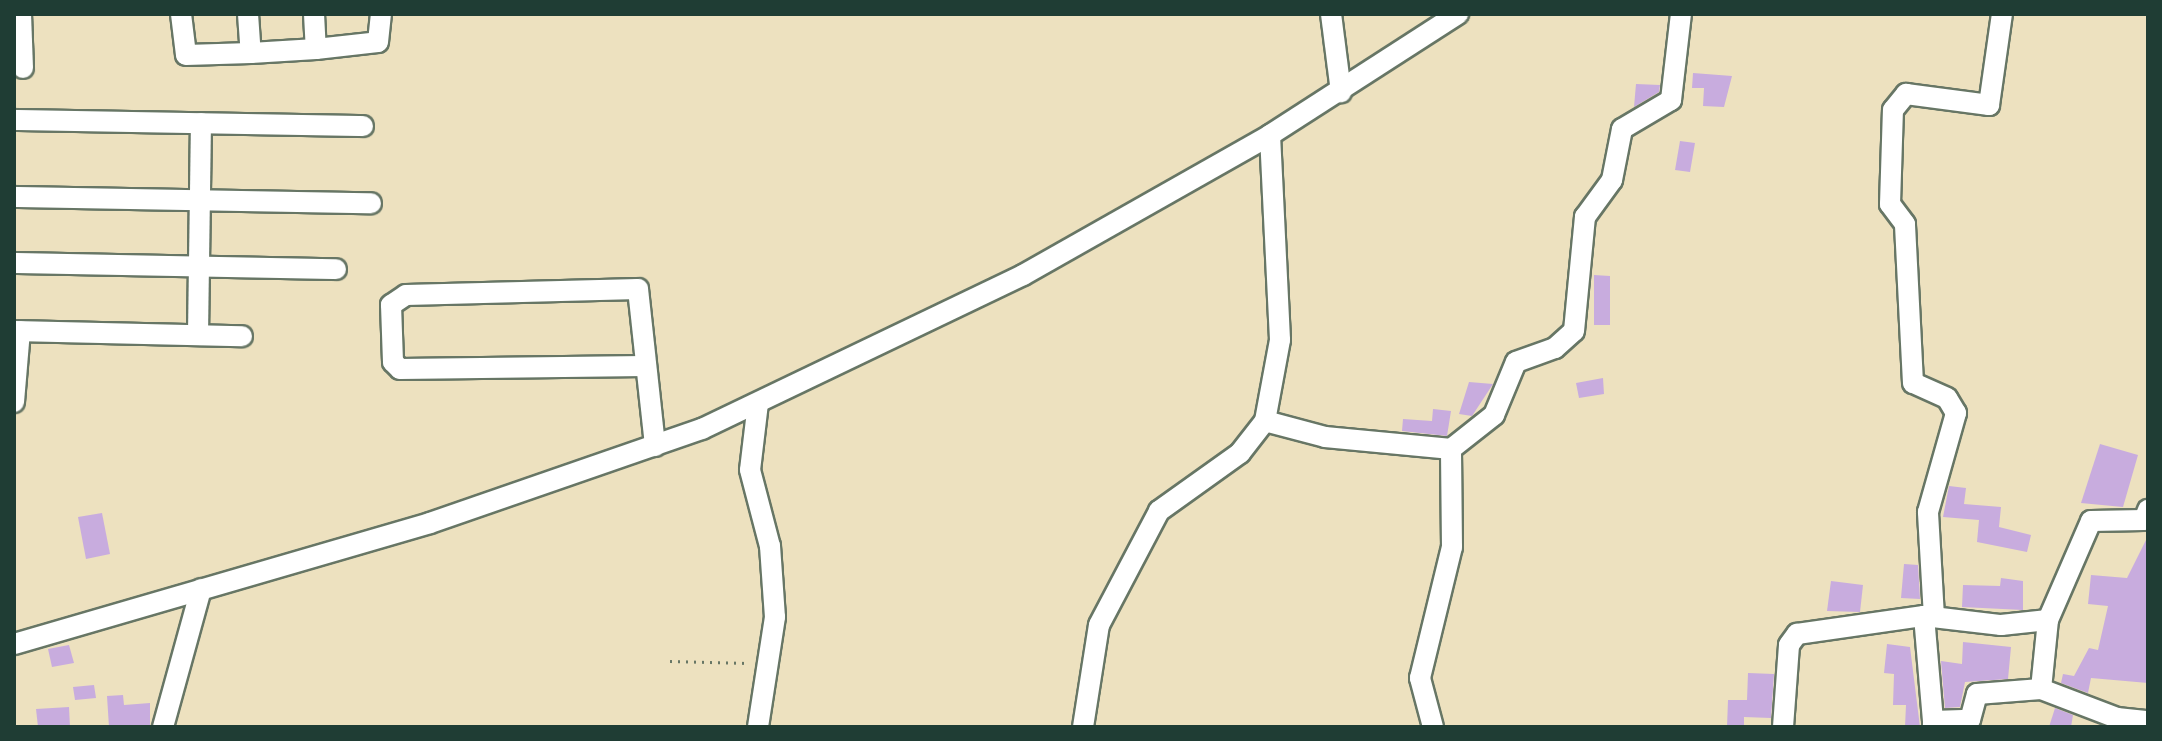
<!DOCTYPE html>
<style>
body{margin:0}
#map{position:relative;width:2162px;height:741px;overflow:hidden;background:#ede1bf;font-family:Dekko,sans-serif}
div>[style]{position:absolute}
.building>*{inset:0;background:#c8acde}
.path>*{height:3px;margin-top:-1.5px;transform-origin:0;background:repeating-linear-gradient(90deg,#677665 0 2px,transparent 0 8px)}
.roads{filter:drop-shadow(2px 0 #677665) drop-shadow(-2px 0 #677665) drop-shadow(0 2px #677665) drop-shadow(0 -2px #677665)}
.minor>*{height:20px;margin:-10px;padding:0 10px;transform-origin:10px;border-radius:10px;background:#fff}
span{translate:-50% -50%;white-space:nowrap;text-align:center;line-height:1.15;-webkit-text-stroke:8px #fcf5e5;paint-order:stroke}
.frame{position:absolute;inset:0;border:16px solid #1f3d34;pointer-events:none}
</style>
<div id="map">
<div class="building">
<i style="clip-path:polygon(1693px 73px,1732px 76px,1724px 107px,1703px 106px,1704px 88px,1692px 88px)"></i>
<i style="clip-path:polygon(1636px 84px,1660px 85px,1659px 92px,1634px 107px)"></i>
<i style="clip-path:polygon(1680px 141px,1695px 143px,1690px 172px,1675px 170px)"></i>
<i style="clip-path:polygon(1594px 275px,1610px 276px,1610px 325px,1594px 325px)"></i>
<i style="clip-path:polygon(1603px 378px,1604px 394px,1579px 398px,1576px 383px)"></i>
<i style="clip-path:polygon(1469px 382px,1493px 384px,1472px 416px,1459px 414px)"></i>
<i style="clip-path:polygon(1433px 409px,1451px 411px,1447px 436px,1402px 431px,1403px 419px,1432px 421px)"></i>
<i style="clip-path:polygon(2100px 444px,2138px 455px,2123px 507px,2081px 503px)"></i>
<i style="clip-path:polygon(1949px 486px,1966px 488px,1964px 504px,2001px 507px,1999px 527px,2031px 535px,2027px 552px,1977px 542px,1979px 520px,1943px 517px)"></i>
<i style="clip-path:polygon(102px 513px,110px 554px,86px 559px,78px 517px)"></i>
<i style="clip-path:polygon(2148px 536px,2148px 683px,2091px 678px,2088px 693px,2061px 683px,2063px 674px,2074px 676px,2089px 648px,2098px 650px,2108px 606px,2088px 604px,2091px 575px,2127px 578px)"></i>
<i style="clip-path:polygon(1904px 564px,1918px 565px,1920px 599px,1901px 598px)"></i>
<i style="clip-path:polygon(2001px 578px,2023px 581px,2023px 610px,1962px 607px,1963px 585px,2000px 586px)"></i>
<i style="clip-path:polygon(1831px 581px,1863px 585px,1860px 612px,1827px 611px)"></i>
<i style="clip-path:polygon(1963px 642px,2011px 647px,2008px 679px,1965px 682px,1960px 707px,1945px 708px,1941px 661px,1962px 664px)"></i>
<i style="clip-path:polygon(1887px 644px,1910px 647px,1920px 727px,1905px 727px,1906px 705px,1893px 705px,1894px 674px,1884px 673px)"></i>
<i style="clip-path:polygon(69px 645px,74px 663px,52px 667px,48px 649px)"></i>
<i style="clip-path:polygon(1748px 673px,1774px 674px,1771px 718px,1744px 717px,1744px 727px,1727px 727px,1728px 700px,1747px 700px)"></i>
<i style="clip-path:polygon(94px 685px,96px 698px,75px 700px,73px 687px)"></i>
<i style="clip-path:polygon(123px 695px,124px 705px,150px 703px,150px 727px,109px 727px,107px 696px)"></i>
<i style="clip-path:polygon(69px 707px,70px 727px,38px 727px,36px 709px)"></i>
<i style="clip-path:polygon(2055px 708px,2073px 715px,2071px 727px,2049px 727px)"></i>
</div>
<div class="path">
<i style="left:670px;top:661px;width:78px;rotate:1.5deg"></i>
</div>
<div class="roads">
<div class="minor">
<i style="left:21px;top:14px;width:54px;rotate:87.9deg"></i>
<i style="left:181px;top:14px;width:41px;rotate:83deg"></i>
<i style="left:186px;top:55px;width:65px;rotate:-1.8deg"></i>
<i style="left:248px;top:14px;width:39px;rotate:86deg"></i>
<i style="left:251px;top:53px;width:65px;rotate:-3.5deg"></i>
<i style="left:314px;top:14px;width:35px;rotate:87deg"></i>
<i style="left:316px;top:49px;width:62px;rotate:-6.4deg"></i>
<i style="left:378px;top:42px;width:28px;rotate:-84deg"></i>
<i style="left:1331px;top:14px;width:79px;rotate:82.7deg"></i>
<i style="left:14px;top:120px;width:349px;rotate:1deg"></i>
<i style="left:1270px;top:135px;width:205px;rotate:87.2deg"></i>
<i style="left:1280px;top:340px;width:82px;rotate:100.5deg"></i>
<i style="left:1265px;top:421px;width:62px;rotate:14.9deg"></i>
<i style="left:1325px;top:437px;width:127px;rotate:5.4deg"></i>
<i style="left:1451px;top:449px;width:55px;rotate:-38.3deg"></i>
<i style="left:1494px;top:415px;width:57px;rotate:-67.5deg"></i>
<i style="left:1516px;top:362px;width:41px;rotate:-19.7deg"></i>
<i style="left:1555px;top:348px;width:25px;rotate:-42deg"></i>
<i style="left:1574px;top:331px;width:115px;rotate:-84.5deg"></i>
<i style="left:1585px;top:217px;width:46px;rotate:-53.9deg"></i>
<i style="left:1612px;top:180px;width:52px;rotate:-78.9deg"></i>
<i style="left:1622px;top:129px;width:57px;rotate:-30.6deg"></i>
<i style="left:1671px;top:100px;width:87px;rotate:-83.4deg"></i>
<i style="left:14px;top:197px;width:357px;rotate:1deg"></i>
<i style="left:14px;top:263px;width:322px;rotate:1.1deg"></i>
<i style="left:14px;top:331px;width:228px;rotate:1.3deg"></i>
<i style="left:198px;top:335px;width:212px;rotate:-89.2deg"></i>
<i style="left:645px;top:366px;width:245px;rotate:179.3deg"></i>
<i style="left:400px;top:369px;width:10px;rotate:-135deg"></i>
<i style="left:393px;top:362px;width:57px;rotate:-92deg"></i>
<i style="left:391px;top:305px;width:18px;rotate:-34deg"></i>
<i style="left:406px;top:295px;width:232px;rotate:-1.5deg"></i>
<i style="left:638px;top:289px;width:158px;rotate:83.8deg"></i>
<i style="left:14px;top:402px;width:71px;rotate:-85.2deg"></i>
<i style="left:758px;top:403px;width:67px;rotate:96.8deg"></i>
<i style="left:750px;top:470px;width:79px;rotate:75.3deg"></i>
<i style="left:770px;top:546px;width:71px;rotate:86deg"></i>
<i style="left:775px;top:617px;width:111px;rotate:98.8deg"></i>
<i style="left:1924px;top:616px;width:105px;rotate:85.1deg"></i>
<i style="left:1934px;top:617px;width:105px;rotate:-93.3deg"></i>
<i style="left:1928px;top:512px;width:103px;rotate:-74.2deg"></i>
<i style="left:1956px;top:413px;width:17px;rotate:-121deg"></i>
<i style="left:1947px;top:398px;width:37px;rotate:-156deg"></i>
<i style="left:1913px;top:383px;width:159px;rotate:-92.9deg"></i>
<i style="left:1905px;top:224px;width:25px;rotate:-127deg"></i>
<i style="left:1890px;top:204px;width:94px;rotate:-88.2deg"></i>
<i style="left:1893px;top:110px;width:21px;rotate:-51deg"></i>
<i style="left:1906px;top:94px;width:84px;rotate:7.5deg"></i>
<i style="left:1989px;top:105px;width:92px;rotate:-81.9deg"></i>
<i style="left:14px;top:644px;width:433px;rotate:-16.2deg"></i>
<i style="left:430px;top:523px;width:288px;rotate:-19.1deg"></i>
<i style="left:702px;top:429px;width:356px;rotate:-25.6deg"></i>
<i style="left:1023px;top:275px;width:284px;rotate:-29.5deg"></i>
<i style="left:1270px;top:135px;width:224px;rotate:-32.8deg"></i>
<i style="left:2041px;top:689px;width:81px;rotate:20.9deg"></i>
<i style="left:2117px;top:718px;width:31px;rotate:6deg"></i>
<i style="left:163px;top:727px;width:143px;rotate:-74.6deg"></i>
<i style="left:1083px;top:727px;width:103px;rotate:-81.1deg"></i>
<i style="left:1099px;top:625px;width:129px;rotate:-62.2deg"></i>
<i style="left:1159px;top:511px;width:100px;rotate:-35.6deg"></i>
<i style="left:1240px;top:453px;width:41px;rotate:-52deg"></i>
<i style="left:1433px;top:727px;width:51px;rotate:-104.9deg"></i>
<i style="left:1420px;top:678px;width:135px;rotate:-76.3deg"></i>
<i style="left:1452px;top:547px;width:98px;rotate:-90.6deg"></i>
<i style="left:1783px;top:727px;width:82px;rotate:-85.8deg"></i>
<i style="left:1789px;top:645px;width:14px;rotate:-54deg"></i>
<i style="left:1797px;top:634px;width:128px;rotate:-8.1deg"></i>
<i style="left:1924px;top:616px;width:78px;rotate:6.7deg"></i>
<i style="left:2001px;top:625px;width:47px;rotate:-6.1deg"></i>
<i style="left:1933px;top:727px;width:6px;rotate:-90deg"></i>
<i style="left:1933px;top:721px;width:37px;rotate:-2deg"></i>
<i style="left:1970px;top:720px;width:27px;rotate:-75deg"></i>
<i style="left:1977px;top:694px;width:64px;rotate:-4.5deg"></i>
<i style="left:2041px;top:689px;width:69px;rotate:-84.2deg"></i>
<i style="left:2048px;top:620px;width:108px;rotate:-66.5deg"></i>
<i style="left:2091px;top:521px;width:53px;rotate:-1.1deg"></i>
<i style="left:2144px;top:520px;width:11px;rotate:-68deg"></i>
</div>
</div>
<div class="frame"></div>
</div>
